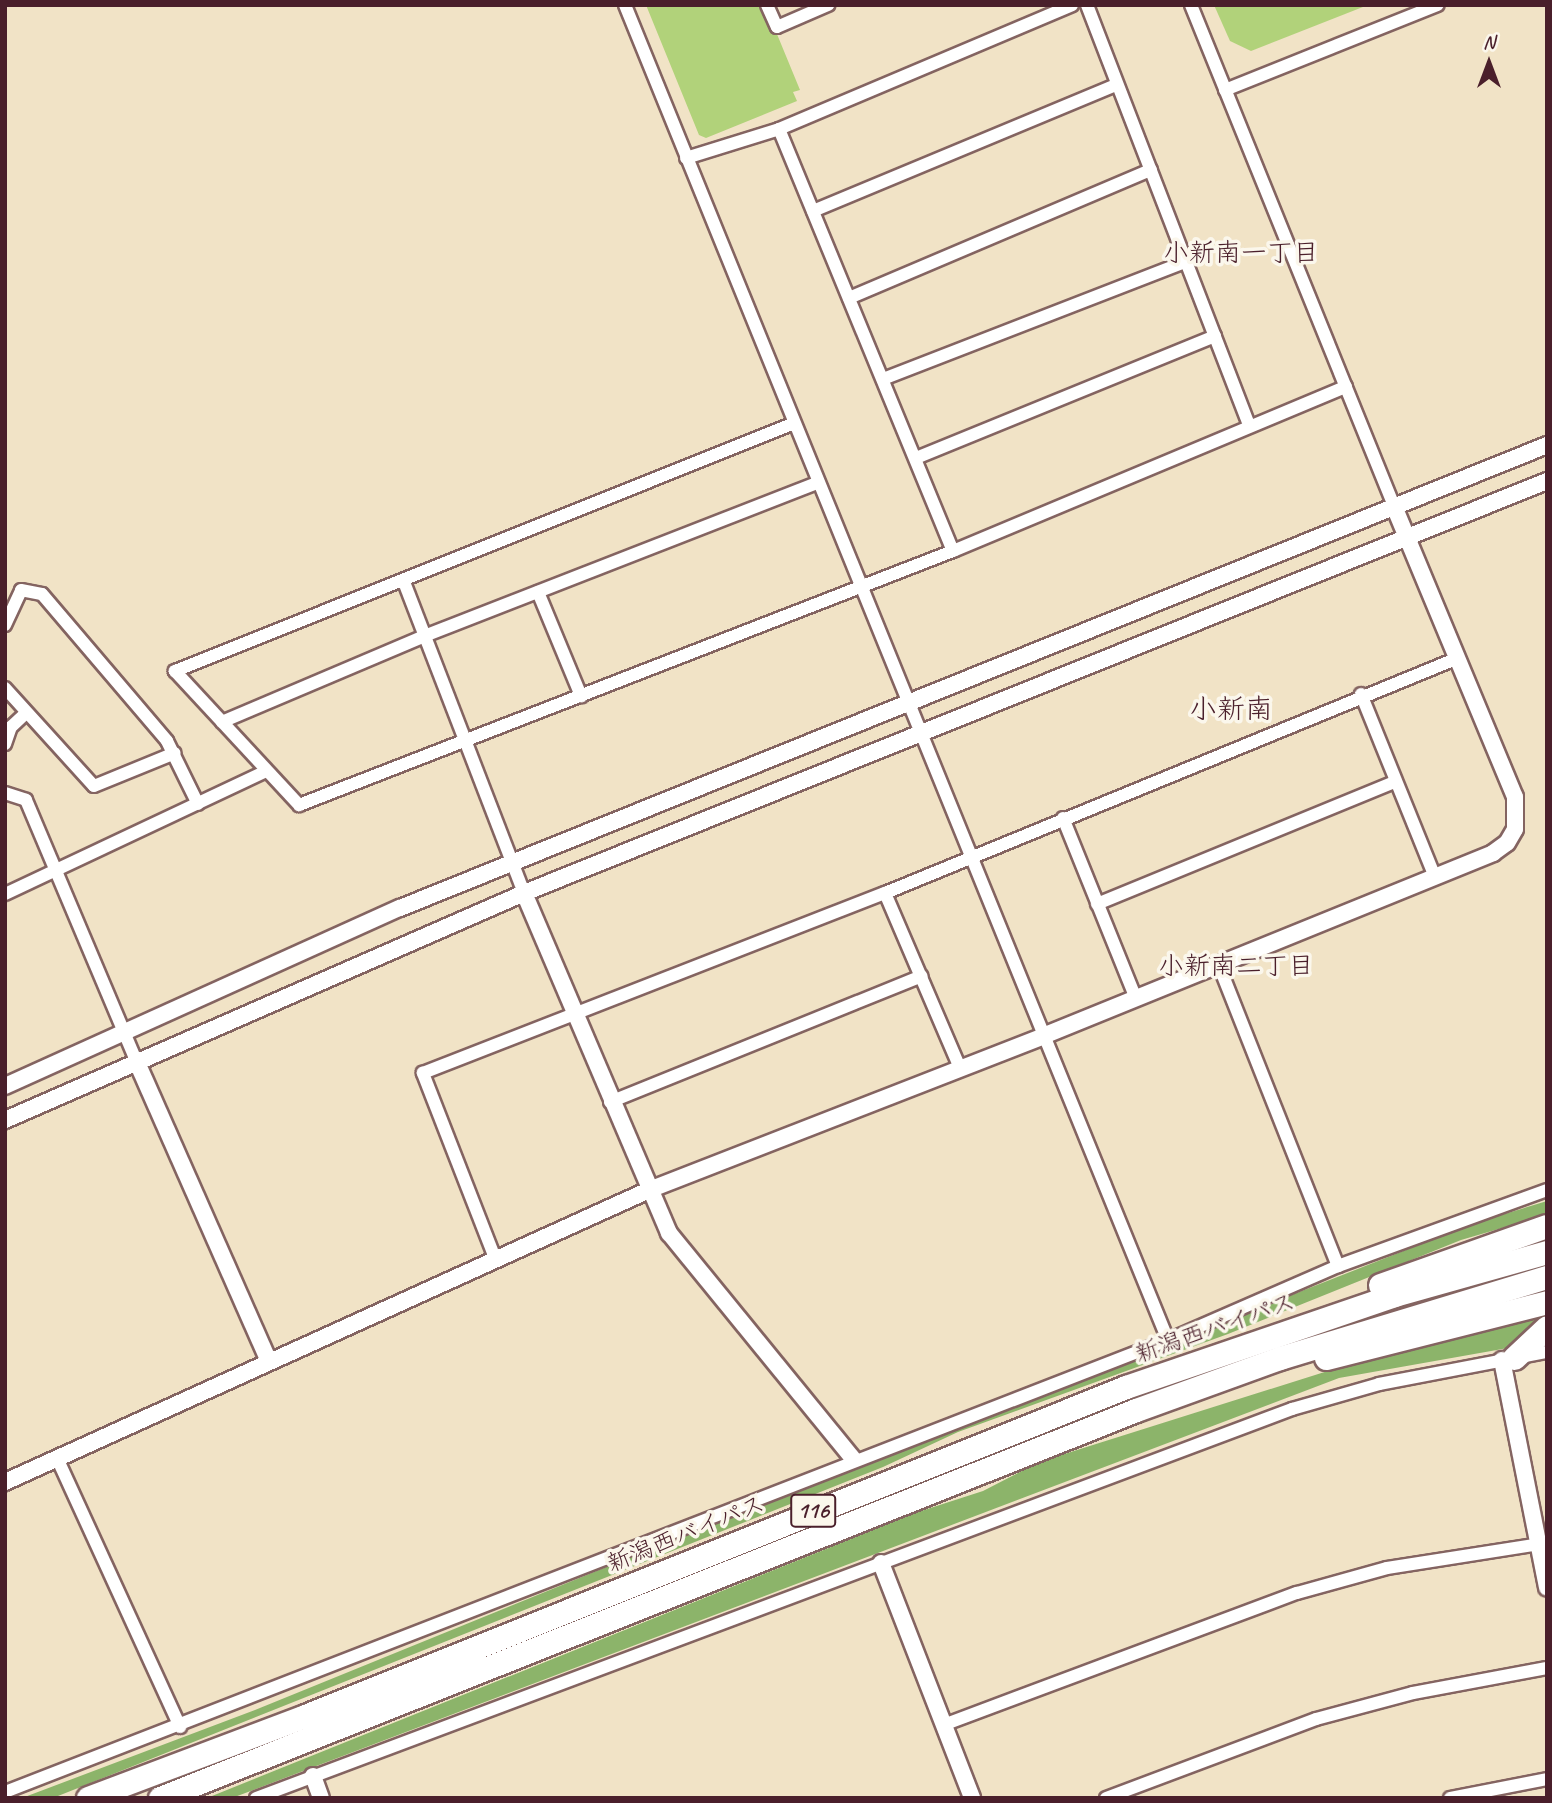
<!DOCTYPE html>
<meta charset="utf-8">
<style>
body{margin:0}
#map{position:relative;width:1552px;height:1803px;overflow:hidden;background:#f1e3c6;font-family:Caveat,"Klee One",sans-serif}
div>[style]{position:absolute}
.green>*{inset:0;background:#b1d27a}
.forest>*{inset:0;background:#8cb46a}
.roads{filter:drop-shadow(2px 0 #846461) drop-shadow(-2px 0 #846461) drop-shadow(0 2px #846461) drop-shadow(0 -2px #846461)}
.minor>*{height:12px;margin:-6px;padding:0 6px;transform-origin:6px;border-radius:6px;background:#fff}
.tertiary>*{height:16px;margin:-8px;padding:0 8px;transform-origin:8px;border-radius:8px;background:#fff}
.motorway>*{height:23px;margin:-11.5px;padding:0 11.5px;transform-origin:11.5px;border-radius:11.5px;background:#fff}
span{translate:-50% -50%;white-space:nowrap;text-align:center;line-height:1.15;-webkit-text-stroke:7px #fbf7ec;paint-order:stroke}
.shield-label span{padding:2px 5px;background:#fbf7ec;border:2px solid;border-radius:5px;-webkit-text-stroke-width:0}
.shield-label{font-size:23px;color:#4a1f2b;font-weight:700}
.street-label{font-size:24px;color:#4a1f2b}
.neighbourhood-label{font-size:26px;color:#4a1f2b}
.quarter-label{font-size:28px;color:#4a1f2b}
.frame{position:absolute;inset:0;border:7px solid #4a1f2b;pointer-events:none}
.north{position:absolute;left:1454px;top:28px;width:70px;height:70px;-webkit-text-stroke:5px #fbf7ec;paint-order:stroke;rotate:0deg;font-size:19px;font-weight:700;line-height:28px;text-align:center;color:#4a1f2b}
.north::after{content:'';display:block;margin:auto;width:24px;height:32px;background:#4a1f2b;clip-path:polygon(50% 0,100% 100%,50% 72%,0 100%)}
</style>
<div id="map">
<div class="green">
<i style="clip-path:polygon(646px 5px,765px 5px,800px 90px,793px 92px,797px 101px,706px 138px,699px 135px)"></i>
<i style="clip-path:polygon(1214px 5px,1368px 5px,1251px 51px,1230px 41px)"></i>
</div>
<div class="forest">
<i style="clip-path:polygon(1547px 1201px,1547px 1215px,1461px 1240px,1228px 1334px,958px 1432px,883px 1467px,53px 1798px,22px 1798px,255px 1710px,786px 1494px,1472px 1224px)"></i>
<i style="clip-path:polygon(1547px 1311px,1508px 1348px,1339px 1378px,232px 1798px,207px 1798px,918px 1512px,983px 1491px,1039px 1462px,1448px 1333px)"></i>
</div>
<div class="roads">
<div class="minor">
<i style="left:625px;top:5px;width:1441px;rotate:67.87deg"></i>
<i style="left:767px;top:5px;width:24px;rotate:66deg"></i>
<i style="left:777px;top:27px;width:56px;rotate:-23.3deg"></i>
<i style="left:1087px;top:5px;width:450px;rotate:68.9deg"></i>
<i style="left:1191px;top:5px;width:541px;rotate:67.94deg"></i>
<i style="left:1225px;top:90px;width:229px;rotate:-21.8deg"></i>
<i style="left:779px;top:129px;width:456px;rotate:67.6deg"></i>
<i style="left:686px;top:158px;width:97px;rotate:-17.3deg"></i>
<i style="left:779px;top:129px;width:318px;rotate:-22.9deg"></i>
<i style="left:813px;top:211px;width:328px;rotate:-22.6deg"></i>
<i style="left:849px;top:298px;width:328px;rotate:-23deg"></i>
<i style="left:883px;top:379px;width:326px;rotate:-21.2deg"></i>
<i style="left:792px;top:424px;width:665px;rotate:158.18deg"></i>
<i style="left:175px;top:671px;width:183px;rotate:47.2deg"></i>
<i style="left:299px;top:805px;width:702px;rotate:-21.23deg"></i>
<i style="left:953px;top:551px;width:426px;rotate:-22.7deg"></i>
<i style="left:916px;top:458px;width:323px;rotate:-22.2deg"></i>
<i style="left:404px;top:582px;width:333px;rotate:68.9deg"></i>
<i style="left:538px;top:592px;width:113px;rotate:67.5deg"></i>
<i style="left:5px;top:625px;width:38px;rotate:-65deg"></i>
<i style="left:21px;top:590px;width:21px;rotate:11deg"></i>
<i style="left:42px;top:594px;width:193px;rotate:49.6deg"></i>
<i style="left:167px;top:741px;width:70px;rotate:63.8deg"></i>
<i style="left:5px;top:688px;width:132px;rotate:47.8deg"></i>
<i style="left:94px;top:786px;width:87px;rotate:-22.2deg"></i>
<i style="left:1361px;top:694px;width:195px;rotate:68deg"></i>
<i style="left:222px;top:722px;width:217px;rotate:-23deg"></i>
<i style="left:422px;top:637px;width:425px;rotate:-21.3deg"></i>
<i style="left:5px;top:744px;width:18px;rotate:-71deg"></i>
<i style="left:11px;top:727px;width:21px;rotate:-43deg"></i>
<i style="left:5px;top:793px;width:22px;rotate:18deg"></i>
<i style="left:26px;top:800px;width:282px;rotate:67.1deg"></i>
<i style="left:1063px;top:818px;width:192px;rotate:68deg"></i>
<i style="left:885px;top:893px;width:190px;rotate:66.8deg"></i>
<i style="left:5px;top:894px;width:286px;rotate:-25.2deg"></i>
<i style="left:1097px;top:904px;width:322px;rotate:-22.3deg"></i>
<i style="left:1218px;top:963px;width:326px;rotate:68.4deg"></i>
<i style="left:610px;top:1102px;width:336px;rotate:-22deg"></i>
<i style="left:495px;top:1258px;width:199px;rotate:-111.3deg"></i>
<i style="left:423px;top:1073px;width:496px;rotate:-21.3deg"></i>
<i style="left:885px;top:893px;width:619px;rotate:-22.3deg"></i>
<i style="left:57px;top:1458px;width:296px;rotate:65.4deg"></i>
<i style="left:946px;top:1724px;width:375px;rotate:-20.5deg"></i>
<i style="left:1297px;top:1593px;width:93px;rotate:-15.5deg"></i>
<i style="left:1387px;top:1568px;width:162px;rotate:-8.9deg"></i>
<i style="left:5px;top:1792px;width:1248px;rotate:-21.24deg"></i>
<i style="left:1168px;top:1340px;width:185px;rotate:-23.5deg"></i>
<i style="left:1338px;top:1266px;width:222px;rotate:-20deg"></i>
<i style="left:256px;top:1798px;width:1107px;rotate:-20.58deg"></i>
<i style="left:1292px;top:1409px;width:91px;rotate:-16deg"></i>
<i style="left:1379px;top:1384px;width:171px;rotate:-10.8deg"></i>
<i style="left:1106px;top:1798px;width:224px;rotate:-20.6deg"></i>
<i style="left:1316px;top:1719px;width:100px;rotate:-15deg"></i>
<i style="left:1413px;top:1693px;width:136px;rotate:-10.6deg"></i>
<i style="left:1450px;top:1798px;width:99px;rotate:-11.1deg"></i>
</div>
<div class="tertiary">
<i style="left:524px;top:893px;width:370px;rotate:66.9deg"></i>
<i style="left:669px;top:1233px;width:291px;rotate:50.8deg"></i>
<i style="left:136px;top:1060px;width:329px;rotate:66.2deg"></i>
<i style="left:5px;top:1086px;width:433px;rotate:-24.3deg"></i>
<i style="left:400px;top:908px;width:1237px;rotate:-21.98deg"></i>
<i style="left:5px;top:1120px;width:566px;rotate:-23.62deg"></i>
<i style="left:524px;top:893px;width:1103px;rotate:-21.94deg"></i>
<i style="left:1502px;top:1360px;width:232px;rotate:78.8deg"></i>
<i style="left:5px;top:1482px;width:707px;rotate:-24.39deg"></i>
<i style="left:649px;top:1190px;width:423px;rotate:-21.3deg"></i>
<i style="left:1043px;top:1036px;width:486px;rotate:-22.1deg"></i>
<i style="left:1493px;top:853px;width:17px;rotate:-36deg"></i>
<i style="left:1507px;top:843px;width:16px;rotate:-60deg"></i>
<i style="left:1515px;top:829px;width:32px;rotate:-90deg"></i>
<i style="left:1515px;top:797px;width:315px;rotate:-112.6deg"></i>
<i style="left:881px;top:1563px;width:252px;rotate:68.8deg"></i>
<i style="left:313px;top:1776px;width:23px;rotate:70deg"></i>
</div>
<div class="motorway">
<i style="left:1380px;top:1285px;width:177px;rotate:-19.5deg"></i>
<i style="left:1326px;top:1358px;width:228px;rotate:-14.2deg"></i>
<i style="left:1514px;top:1358px;width:45px;rotate:-43.2deg"></i>
<i style="left:88px;top:1798px;width:232px;rotate:-20.7deg"></i>
<i style="left:305px;top:1716px;width:884px;rotate:-21.84deg"></i>
<i style="left:1126px;top:1387px;width:283px;rotate:-18.9deg"></i>
<i style="left:1394px;top:1295px;width:159px;rotate:-15.7deg"></i>
<i style="left:160px;top:1798px;width:1050px;rotate:-21.68deg"></i>
<i style="left:1136px;top:1410px;width:153px;rotate:-19.9deg"></i>
<i style="left:1280px;top:1358px;width:279px;rotate:-16.9deg"></i>
</div>
</div>
<div class="shield-label">
<span style="left:813px;top:1511px">116</span>
</div>
<div class="street-label">
<span style="left:1215px;top:1328px;rotate:-19deg">新潟西バイパス</span>
<span style="left:686px;top:1534px;rotate:-22deg">新潟西バイパス</span>
</div>
<div class="neighbourhood-label">
<span style="left:1241px;top:253px">小新南一丁目</span>
<span style="left:1236px;top:966px">小新南二丁目</span>
</div>
<div class="quarter-label">
<span style="left:1231px;top:709px">小新南</span>
</div>
<div class="frame"></div>
<div class="north">N</div>
</div>
